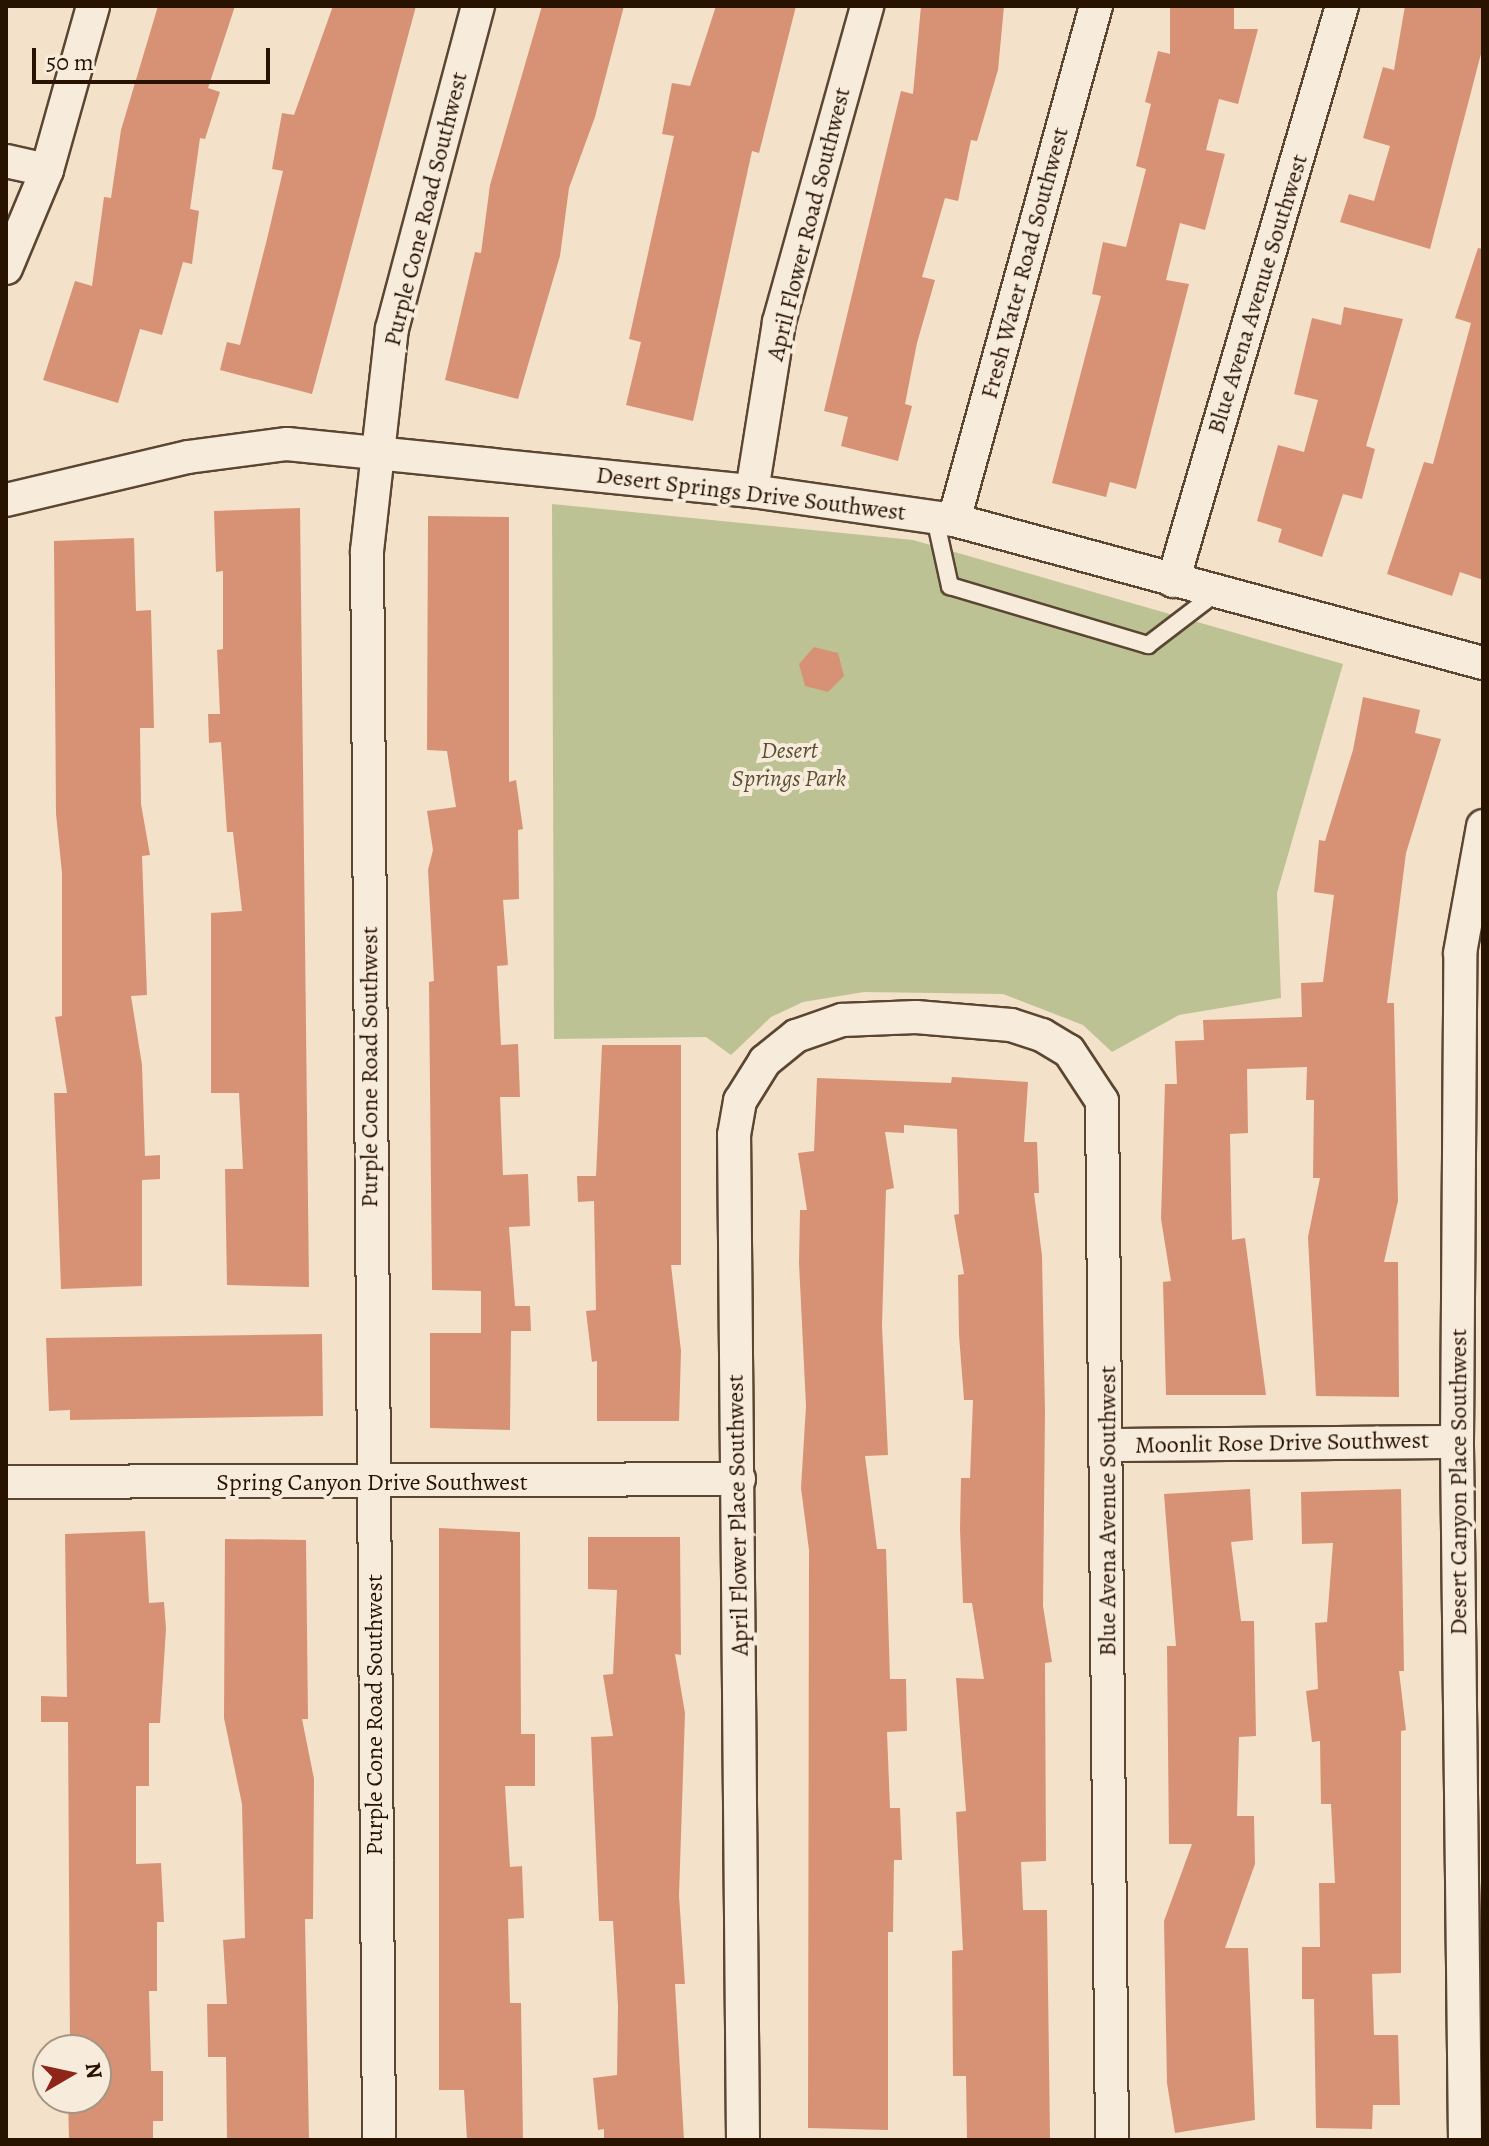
<!DOCTYPE html>
<style>
body{margin:0}
#map{position:relative;width:1489px;height:2146px;overflow:hidden;background:#f3e1c9;font-family:Alegreya,serif}
div>[style]{position:absolute}
.green>*{inset:0;background:#bdc295}
.building>*{inset:0;background:#d79275}
.roads{filter:drop-shadow(2px 0 #5b4632) drop-shadow(-2px 0 #5b4632) drop-shadow(0 2px #5b4632) drop-shadow(0 -2px #5b4632)}
.service>*{height:16px;margin:-8px;padding:0 8px;transform-origin:8px;border-radius:8px;background:#f7ecdc}
.minor>*{height:32px;margin:-16px;padding:0 16px;transform-origin:16px;border-radius:16px;background:#f7ecdc}
span{translate:-50% -50%;white-space:nowrap;text-align:center;line-height:1.15;-webkit-text-stroke:8px #f7ecdc;paint-order:stroke}
.street-label{font-size:24px;color:#281200}
.park-label{font-size:24px;color:#5c5034;font-style:italic}
.frame{position:absolute;inset:0;border:8px solid #281200;pointer-events:none}
.north{position:absolute;left:32px;top:2034px;width:80px;height:80px;box-sizing:border-box;background:#f7ecdc;border:2px solid #a49584;border-radius:50%;rotate:81deg;font-size:22px;font-weight:700;line-height:32px;text-align:center;color:#281200}
.north::after{content:'';display:block;margin:auto;width:28px;height:36px;background:#8f2418;clip-path:polygon(50% 0,100% 100%,50% 72%,0 100%)}
.scale{position:absolute;left:32px;top:48px;width:238px;height:36px;box-sizing:border-box;border:4px solid #281200;border-top:0;padding-left:10px;font-size:24px;line-height:28px;white-space:nowrap;color:#281200;-webkit-text-stroke:6px #f7ecdc;paint-order:stroke}
</style>
<div id="map">
<div class="green">
<i style="clip-path:polygon(552px 504px,913px 540px,1343px 664px,1277px 893px,1281px 998px,1179px 1015px,1112px 1052px,1083px 1025px,1003px 994px,864px 992px,803px 1002px,771px 1017px,731px 1055px,706px 1037px,554px 1039px)"></i>
</div>
<div class="building">
<i style="clip-path:polygon(158px 6px,235px 6px,208px 88px,220px 92px,205px 139px,200px 138px,190px 209px,199px 211px,192px 264px,183px 262px,162px 335px,140px 329px,118px 403px,43px 380px,75px 281px,92px 286px,104px 197px,111px 198px,121px 130px)"></i>
<i style="clip-path:polygon(333px 6px,416px 6px,312px 394px,220px 370px,227px 342px,240px 345px,267px 239px,283px 171px,272px 169px,282px 113px,294px 115px)"></i>
<i style="clip-path:polygon(542px 6px,624px 6px,595px 117px,569px 188px,560px 256px,518px 399px,445px 380px,475px 252px,481px 253px,490px 185px)"></i>
<i style="clip-path:polygon(716px 6px,796px 6px,759px 153px,752px 151px,693px 421px,626px 405px,641px 342px,629px 339px,674px 136px,662px 134px,672px 83px,690px 86px)"></i>
<i style="clip-path:polygon(921px 6px,1004px 6px,998px 70px,977px 141px,971px 140px,958px 201px,945px 198px,922px 277px,935px 280px,917px 343px,905px 404px,912px 406px,898px 461px,841px 446px,848px 417px,824px 411px,901px 91px,913px 94px)"></i>
<i style="clip-path:polygon(1170px 6px,1234px 6px,1234px 29px,1258px 29px,1238px 104px,1219px 99px,1206px 150px,1225px 154px,1205px 230px,1180px 223px,1166px 280px,1189px 284px,1136px 489px,1110px 482px,1106px 497px,1052px 483px,1101px 296px,1092px 294px,1103px 242px,1126px 247px,1146px 169px,1136px 166px,1151px 104px,1145px 102px,1158px 51px,1170px 54px)"></i>
<i style="clip-path:polygon(1405px 6px,1483px 6px,1483px 46px,1430px 249px,1340px 222px,1349px 194px,1374px 201px,1390px 146px,1363px 138px,1383px 67px,1394px 70px)"></i>
<i style="clip-path:polygon(1478px 248px,1483px 249px,1483px 580px,1460px 572px,1452px 596px,1387px 574px,1424px 462px,1433px 464px,1471px 323px,1455px 318px)"></i>
<i style="clip-path:polygon(1344px 307px,1403px 319px,1366px 446px,1375px 449px,1362px 499px,1343px 494px,1322px 557px,1278px 542px,1282px 529px,1257px 521px,1278px 445px,1304px 452px,1318px 400px,1294px 394px,1312px 318px,1341px 325px)"></i>
<i style="clip-path:polygon(300px 508px,309px 1287px,227px 1285px,225px 1169px,243px 1169px,239px 1093px,211px 1093px,211px 913px,242px 911px,233px 832px,227px 832px,221px 742px,209px 743px,208px 714px,220px 714px,217px 650px,223px 649px,223px 571px,216px 572px,214px 511px)"></i>
<i style="clip-path:polygon(428px 516px,509px 517px,509px 782px,516px 780px,523px 829px,518px 830px,519px 899px,503px 900px,508px 965px,497px 966px,501px 1045px,518px 1044px,520px 1097px,500px 1097px,503px 1175px,528px 1174px,530px 1226px,509px 1227px,515px 1306px,530px 1306px,531px 1331px,511px 1331px,510px 1430px,430px 1428px,430px 1333px,481px 1333px,481px 1291px,432px 1290px,429px 982px,434px 981px,428px 870px,433px 850px,427px 811px,456px 807px,447px 751px,427px 750px)"></i>
<i style="clip-path:polygon(134px 538px,136px 611px,151px 610px,154px 728px,140px 728px,141px 804px,150px 855px,142px 856px,147px 995px,131px 996px,142px 1065px,145px 1156px,160px 1155px,160px 1179px,142px 1180px,142px 1286px,61px 1289px,54px 1093px,67px 1093px,55px 1017px,62px 1016px,62px 873px,56px 814px,54px 541px)"></i>
<i style="clip-path:polygon(814px 647px,838px 653px,844px 676px,828px 692px,805px 686px,799px 664px)"></i>
<i style="clip-path:polygon(1363px 697px,1420px 710px,1415px 733px,1441px 739px,1406px 853px,1387px 1003px,1394px 1003px,1398px 1201px,1384px 1262px,1398px 1262px,1399px 1397px,1316px 1396px,1308px 1237px,1320px 1178px,1313px 1178px,1314px 1100px,1306px 1100px,1307px 1067px,1247px 1069px,1248px 1133px,1230px 1134px,1232px 1240px,1245px 1238px,1266px 1395px,1166px 1395px,1163px 1282px,1171px 1281px,1161px 1219px,1165px 1084px,1177px 1084px,1175px 1041px,1204px 1040px,1203px 1020px,1302px 1017px,1301px 983px,1323px 982px,1334px 895px,1314px 892px,1319px 840px,1325px 841px,1353px 750px)"></i>
<i style="clip-path:polygon(602px 1045px,681px 1045px,681px 1265px,671px 1265px,681px 1351px,679px 1421px,597px 1421px,597px 1361px,592px 1362px,586px 1311px,596px 1310px,594px 1201px,578px 1202px,577px 1176px,596px 1176px)"></i>
<i style="clip-path:polygon(952px 1077px,1028px 1082px,1024px 1142px,1037px 1142px,1039px 1193px,1034px 1193px,1042px 1256px,1045px 1412px,1043px 1606px,1052px 1662px,1045px 1663px,1046px 1861px,1021px 1862px,1023px 1910px,1047px 1910px,1050px 2138px,967px 2139px,966px 2076px,953px 2076px,952px 1951px,963px 1950px,956px 1812px,966px 1811px,956px 1678px,984px 1679px,972px 1603px,963px 1603px,960px 1529px,961px 1478px,970px 1478px,973px 1400px,964px 1400px,959px 1335px,958px 1275px,964px 1274px,954px 1215px,959px 1214px,957px 1129px,904px 1125px,904px 1133px,885px 1132px,894px 1188px,886px 1190px,882px 1326px,888px 1455px,865px 1456px,877px 1549px,886px 1549px,890px 1679px,906px 1679px,907px 1731px,887px 1732px,890px 1808px,900px 1808px,902px 1860px,894px 1860px,893px 1932px,888px 1932px,888px 2130px,808px 2128px,809px 1550px,801px 1488px,806px 1406px,799px 1263px,800px 1210px,807px 1210px,798px 1153px,814px 1151px,817px 1078px,951px 1083px)"></i>
<i style="clip-path:polygon(322px 1334px,323px 1416px,70px 1420px,70px 1410px,49px 1411px,46px 1338px)"></i>
<i style="clip-path:polygon(1250px 1489px,1253px 1540px,1231px 1542px,1241px 1621px,1254px 1621px,1256px 1736px,1239px 1737px,1237px 1816px,1254px 1816px,1255px 1864px,1225px 1948px,1248px 1948px,1255px 2120px,1175px 2133px,1167px 2083px,1164px 1921px,1192px 1844px,1169px 1844px,1167px 1646px,1176px 1646px,1164px 1494px)"></i>
<i style="clip-path:polygon(1401px 1489px,1404px 1671px,1399px 1671px,1406px 1730px,1401px 1731px,1401px 1973px,1372px 1974px,1374px 2035px,1398px 2035px,1400px 2105px,1373px 2105px,1372px 2129px,1316px 2128px,1314px 1999px,1302px 1999px,1302px 1947px,1320px 1947px,1319px 1883px,1335px 1883px,1331px 1804px,1321px 1804px,1320px 1741px,1312px 1742px,1306px 1691px,1318px 1689px,1315px 1623px,1327px 1622px,1333px 1543px,1302px 1544px,1301px 1492px)"></i>
<i style="clip-path:polygon(439px 1528px,520px 1532px,521px 1734px,535px 1734px,535px 1786px,505px 1786px,510px 1867px,522px 1866px,524px 1918px,508px 1919px,510px 2003px,521px 2003px,523px 2140px,467px 2140px,464px 2090px,439px 2090px)"></i>
<i style="clip-path:polygon(145px 1531px,149px 1603px,164px 1602px,166px 1629px,160px 1723px,149px 1723px,149px 1786px,136px 1786px,136px 1864px,161px 1863px,164px 1922px,157px 1922px,157px 1991px,149px 1991px,151px 2071px,163px 2071px,163px 2121px,153px 2121px,153px 2140px,69px 2140px,68px 2098px,96px 2098px,96px 2050px,70px 2050px,68px 1722px,41px 1722px,41px 1696px,67px 1697px,65px 1534px)"></i>
<i style="clip-path:polygon(588px 1537px,680px 1537px,681px 1655px,675px 1654px,685px 1713px,679px 1896px,685px 1984px,675px 1984px,684px 2140px,604px 2140px,604px 2129px,598px 2130px,593px 2078px,617px 2075px,618px 2006px,613px 1921px,599px 1921px,591px 1737px,613px 1736px,603px 1675px,613px 1674px,617px 1590px,588px 1589px)"></i>
<i style="clip-path:polygon(225px 1539px,306px 1540px,308px 1719px,302px 1719px,314px 1779px,313px 1919px,305px 1919px,309px 2140px,227px 2140px,226px 2057px,208px 2057px,207px 2004px,227px 2004px,223px 1940px,245px 1938px,242px 1804px,224px 1718px)"></i>
</div>
<div class="roads">
<div class="service">
<i style="left:935px;top:518px;width:70px;rotate:77.6deg"></i>
<i style="left:950px;top:586px;width:207px;rotate:16.6deg"></i>
<i style="left:1148px;top:645px;width:86px;rotate:-37.4deg"></i>
</div>
<div class="minor">
<i style="left:6px;top:161px;width:42px;rotate:12.4deg"></i>
<i style="left:6px;top:268px;width:106px;rotate:-67.3deg"></i>
<i style="left:47px;top:170px;width:170px;rotate:-74.3deg"></i>
<i style="left:752px;top:491px;width:171px;rotate:-80.9deg"></i>
<i style="left:779px;top:322px;width:328px;rotate:-74.4deg"></i>
<i style="left:6px;top:500px;width:187px;rotate:-13.3deg"></i>
<i style="left:188px;top:457px;width:100px;rotate:-7.5deg"></i>
<i style="left:287px;top:444px;width:467px;rotate:5.8deg"></i>
<i style="left:752px;top:491px;width:204px;rotate:8.2deg"></i>
<i style="left:954px;top:520px;width:548px;rotate:15.13deg"></i>
<i style="left:954px;top:520px;width:533px;rotate:-74.56deg"></i>
<i style="left:1173px;top:581px;width:599px;rotate:-73.62deg"></i>
<i style="left:1107px;top:1445px;width:350px;rotate:-0.5deg"></i>
<i style="left:6px;top:1482px;width:733px;rotate:-0.23deg"></i>
<i style="left:379px;top:2140px;width:1589px;rotate:-90.43deg"></i>
<i style="left:367px;top:551px;width:223px;rotate:-83.6deg"></i>
<i style="left:392px;top:329px;width:334px;rotate:-75.1deg"></i>
<i style="left:743px;top:2140px;width:1005px;rotate:-90.51deg"></i>
<i style="left:734px;top:1135px;width:35px;rotate:-80deg"></i>
<i style="left:740px;top:1101px;width:47px;rotate:-58deg"></i>
<i style="left:765px;top:1061px;width:40px;rotate:-39deg"></i>
<i style="left:796px;top:1036px;width:49px;rotate:-19.2deg"></i>
<i style="left:842px;top:1020px;width:74px;rotate:-2.3deg"></i>
<i style="left:916px;top:1017px;width:95px;rotate:4.8deg"></i>
<i style="left:1011px;top:1025px;width:33px;rotate:18deg"></i>
<i style="left:1042px;top:1035px;width:31px;rotate:31deg"></i>
<i style="left:1069px;top:1051px;width:60px;rotate:56.6deg"></i>
<i style="left:1102px;top:1101px;width:1039px;rotate:89.45deg"></i>
<i style="left:1465px;top:2140px;width:698px;rotate:-90.66deg"></i>
<i style="left:1457px;top:1442px;width:489px;rotate:-89.6deg"></i>
<i style="left:1460px;top:953px;width:129px;rotate:-79.7deg"></i>
</div>
</div>
<div class="street-label">
<span style="left:426px;top:209px;rotate:-76deg">Purple Cone Road Southwest</span>
<span style="left:809px;top:224px;rotate:-76deg">April Flower Road Southwest</span>
<span style="left:1025px;top:263px;rotate:-75deg">Fresh Water Road Southwest</span>
<span style="left:1258px;top:294px;rotate:-73deg">Blue Avena Avenue Southwest</span>
<span style="left:751px;top:494px;rotate:7deg">Desert Springs Drive Southwest</span>
<span style="left:370px;top:1067px;rotate:-90deg">Purple Cone Road Southwest</span>
<span style="left:1282px;top:1443px;rotate:-1deg">Moonlit Rose Drive Southwest</span>
<span style="left:1459px;top:1482px;rotate:-90deg">Desert Canyon Place Southwest</span>
<span style="left:372px;top:1483px">Spring Canyon Drive Southwest</span>
<span style="left:1108px;top:1511px;rotate:-90deg">Blue Avena Avenue Southwest</span>
<span style="left:738px;top:1515px;rotate:-91deg">April Flower Place Southwest</span>
<span style="left:375px;top:1715px;rotate:-90deg">Purple Cone Road Southwest</span>
</div>
<div class="park-label">
<span style="left:789px;top:765px">Desert<br>Springs Park</span>
</div>
<div class="frame"></div>
<div class="north">N</div>
<div class="scale">50 m</div>
</div>
